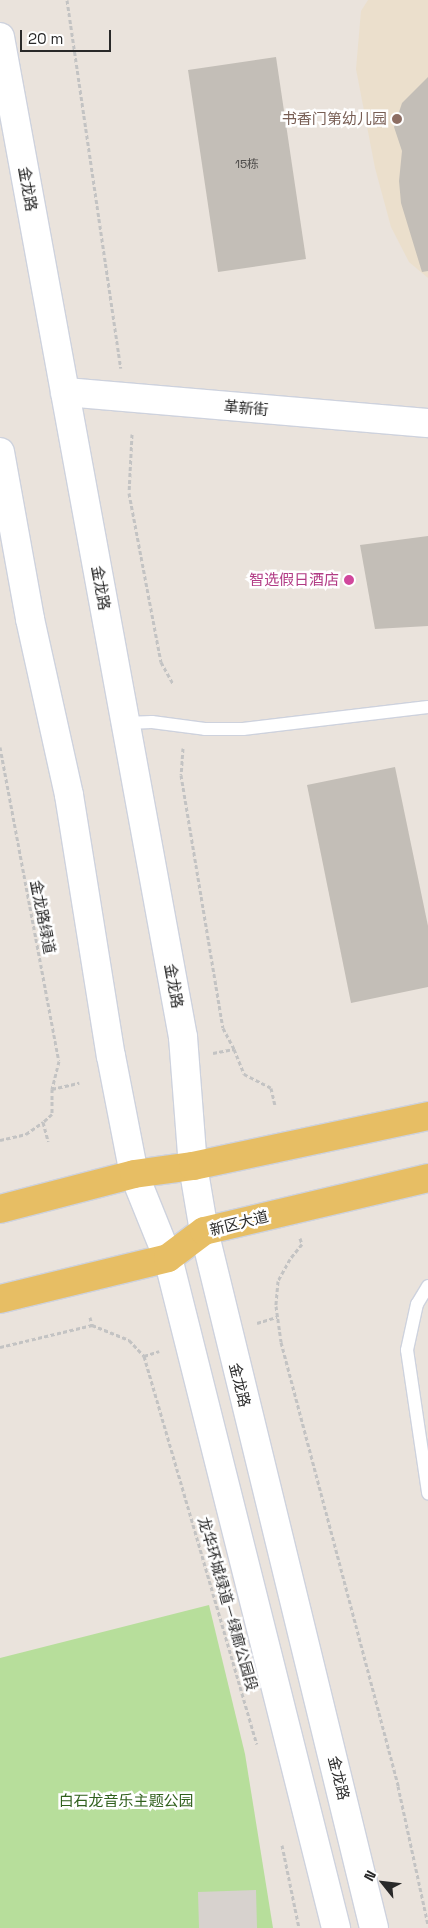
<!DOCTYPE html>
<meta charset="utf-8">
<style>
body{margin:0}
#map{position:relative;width:428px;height:1928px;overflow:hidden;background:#eae3dc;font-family:"Space Grotesk","Noto Sans SC",sans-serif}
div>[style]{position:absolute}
.education>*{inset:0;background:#ebdfcc}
.green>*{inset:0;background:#b7de9b}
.plaza>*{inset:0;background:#d7d2ce}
.building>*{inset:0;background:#c3beb7}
.path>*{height:3px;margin-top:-1.5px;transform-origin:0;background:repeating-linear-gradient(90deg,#c3c3c3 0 4px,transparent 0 6.5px)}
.roads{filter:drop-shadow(1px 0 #ced2dd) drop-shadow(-1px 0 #ced2dd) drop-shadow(0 1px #ced2dd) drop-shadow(0 -1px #ced2dd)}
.service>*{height:12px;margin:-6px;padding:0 6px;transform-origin:6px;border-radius:6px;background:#fff}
.tertiary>*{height:28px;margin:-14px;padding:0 14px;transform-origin:14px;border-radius:14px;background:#fff}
.secondary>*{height:28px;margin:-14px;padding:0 14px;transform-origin:14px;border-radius:14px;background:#fff}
.primary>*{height:28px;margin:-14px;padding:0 14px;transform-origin:14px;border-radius:14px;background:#e7be64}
.dots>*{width:14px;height:14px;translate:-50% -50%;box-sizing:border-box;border:2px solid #fff;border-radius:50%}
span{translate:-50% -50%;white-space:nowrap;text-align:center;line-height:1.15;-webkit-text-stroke:5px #fff;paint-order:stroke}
.number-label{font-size:12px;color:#504e4c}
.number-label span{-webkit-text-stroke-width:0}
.education-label{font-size:15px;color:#785e54}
.right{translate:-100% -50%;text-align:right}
.street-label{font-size:15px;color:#292929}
.hotel-label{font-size:15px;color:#b23c85}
.park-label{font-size:15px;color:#31611e}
.north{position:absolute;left:358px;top:1858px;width:50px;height:50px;-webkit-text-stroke:4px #fff;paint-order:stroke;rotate:299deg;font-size:14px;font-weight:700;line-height:20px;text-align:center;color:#292929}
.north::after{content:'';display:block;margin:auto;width:18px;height:22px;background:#292929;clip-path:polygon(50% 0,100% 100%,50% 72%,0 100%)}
.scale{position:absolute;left:20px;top:30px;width:91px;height:22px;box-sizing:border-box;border:2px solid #292929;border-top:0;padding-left:6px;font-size:15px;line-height:18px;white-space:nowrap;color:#292929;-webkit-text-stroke:4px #fff;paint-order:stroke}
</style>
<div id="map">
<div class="education">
<i style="clip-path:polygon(368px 0,428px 0,428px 278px,409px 262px,391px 227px,375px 168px,356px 69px,361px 11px)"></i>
</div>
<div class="green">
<i style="clip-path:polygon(209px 1605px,245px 1754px,273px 1928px,0 1928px,0 1658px)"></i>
</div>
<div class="plaza">
<i style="clip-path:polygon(256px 1890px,257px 1928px,199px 1928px,198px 1892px)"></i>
</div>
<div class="building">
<i style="clip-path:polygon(276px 57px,306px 259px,218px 272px,188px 70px)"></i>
<i style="clip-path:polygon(428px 77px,428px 271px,422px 272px,401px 203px,399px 181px,402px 151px,394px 127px,402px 103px)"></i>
<i style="clip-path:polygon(428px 536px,428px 626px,375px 629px,360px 545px)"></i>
<i style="clip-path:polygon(395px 767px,428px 926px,428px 987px,351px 1003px,307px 785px)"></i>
</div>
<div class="path">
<i style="left:67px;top:0;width:372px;rotate:81.7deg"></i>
<i style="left:132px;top:434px;width:59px;rotate:92.9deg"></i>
<i style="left:129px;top:493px;width:172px;rotate:79.3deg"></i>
<i style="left:161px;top:662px;width:25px;rotate:61deg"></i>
<i style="left:0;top:747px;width:319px;rotate:79.4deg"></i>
<i style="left:59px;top:1061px;width:29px;rotate:104deg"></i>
<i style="left:52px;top:1089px;width:25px;rotate:90deg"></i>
<i style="left:52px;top:1114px;width:12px;rotate:138deg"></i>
<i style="left:43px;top:1122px;width:20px;rotate:75deg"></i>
<i style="left:183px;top:748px;width:27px;rotate:94deg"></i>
<i style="left:181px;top:775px;width:256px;rotate:80.6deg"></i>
<i style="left:223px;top:1028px;width:24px;rotate:62deg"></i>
<i style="left:213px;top:1053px;width:21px;rotate:-11deg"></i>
<i style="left:234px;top:1049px;width:27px;rotate:68deg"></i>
<i style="left:244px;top:1074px;width:30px;rotate:27deg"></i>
<i style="left:271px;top:1088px;width:17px;rotate:77deg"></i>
<i style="left:52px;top:1089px;width:28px;rotate:-13deg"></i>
<i style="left:0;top:1140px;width:27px;rotate:-13deg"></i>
<i style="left:26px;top:1134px;width:21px;rotate:-35deg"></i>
<i style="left:300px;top:1238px;width:6px;rotate:72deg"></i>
<i style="left:302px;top:1244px;width:19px;rotate:129deg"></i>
<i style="left:290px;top:1259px;width:25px;rotate:119deg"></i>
<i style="left:278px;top:1281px;width:25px;rotate:95deg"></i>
<i style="left:276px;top:1306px;width:36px;rotate:82deg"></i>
<i style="left:281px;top:1342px;width:459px;rotate:75.2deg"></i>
<i style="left:398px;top:1786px;width:142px;rotate:77.8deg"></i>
<i style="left:90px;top:1317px;width:8px;rotate:76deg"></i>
<i style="left:92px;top:1325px;width:40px;rotate:22deg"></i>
<i style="left:129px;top:1340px;width:22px;rotate:47deg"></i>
<i style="left:144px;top:1356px;width:404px;rotate:73.8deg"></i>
<i style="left:257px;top:1323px;width:21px;rotate:-17deg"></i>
<i style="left:0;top:1347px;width:95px;rotate:-13.4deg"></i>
<i style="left:144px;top:1356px;width:16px;rotate:-18deg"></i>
<i style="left:282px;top:1845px;width:85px;rotate:78.4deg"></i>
</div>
<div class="roads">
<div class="service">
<i style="left:126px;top:723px;width:26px;rotate:-2deg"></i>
<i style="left:152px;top:722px;width:53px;rotate:7.5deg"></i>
<i style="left:205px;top:729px;width:38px"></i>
<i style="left:243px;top:729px;width:186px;rotate:-6.8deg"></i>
<i style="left:428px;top:1286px;width:21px;rotate:121deg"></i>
<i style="left:417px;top:1304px;width:47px;rotate:102.3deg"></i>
<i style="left:407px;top:1350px;width:145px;rotate:81.6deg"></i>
</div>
<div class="tertiary">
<i style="left:65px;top:392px;width:364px;rotate:4.9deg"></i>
</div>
<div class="secondary">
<i style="left:0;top:37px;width:1017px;rotate:79.63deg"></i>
<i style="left:183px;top:1037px;width:129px;rotate:85.6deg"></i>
<i style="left:193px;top:1166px;width:66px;rotate:80.4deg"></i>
<i style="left:204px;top:1231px;width:717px;rotate:76.29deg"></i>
<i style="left:0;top:452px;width:170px;rotate:79.8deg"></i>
<i style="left:30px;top:619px;width:180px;rotate:77.5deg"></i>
<i style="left:69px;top:795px;width:264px;rotate:80.9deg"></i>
<i style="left:111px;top:1056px;width:120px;rotate:79deg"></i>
<i style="left:134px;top:1174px;width:91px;rotate:68deg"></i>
<i style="left:168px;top:1258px;width:691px;rotate:75.92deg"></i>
</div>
<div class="primary">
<i style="left:0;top:1209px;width:138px;rotate:-14.6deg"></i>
<i style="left:134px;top:1174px;width:60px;rotate:-7.7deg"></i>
<i style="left:193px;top:1166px;width:240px;rotate:-12deg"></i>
<i style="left:0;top:1299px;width:173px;rotate:-13.7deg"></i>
<i style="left:168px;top:1258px;width:45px;rotate:-36.9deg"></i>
<i style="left:204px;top:1231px;width:230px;rotate:-13.3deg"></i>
</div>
</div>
<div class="dots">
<i style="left:397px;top:119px;background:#8d6e63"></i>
<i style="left:349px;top:580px;background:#d1479c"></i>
</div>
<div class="number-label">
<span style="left:247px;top:165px">15栋</span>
</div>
<div class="education-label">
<span class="right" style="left:387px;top:119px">书香门第幼儿园</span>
</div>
<div class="street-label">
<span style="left:28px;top:189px;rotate:80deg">金龙路</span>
<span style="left:246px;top:408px;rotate:5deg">革新街</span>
<span style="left:101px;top:588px;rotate:80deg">金龙路</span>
<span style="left:43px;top:917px;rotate:79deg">金龙路绿道</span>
<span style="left:174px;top:986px;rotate:80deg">金龙路</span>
<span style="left:239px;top:1223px;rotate:-14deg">新区大道</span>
<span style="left:240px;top:1385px;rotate:76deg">金龙路</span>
<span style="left:228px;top:1604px;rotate:74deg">龙华环城绿道－绿廊公园段</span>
<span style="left:339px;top:1778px;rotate:76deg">金龙路</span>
</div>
<div class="hotel-label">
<span class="right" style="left:339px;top:580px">智选假日酒店</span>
</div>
<div class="park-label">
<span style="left:126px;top:1801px">白石龙音乐主题公园</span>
</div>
<div class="north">N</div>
<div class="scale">20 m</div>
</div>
